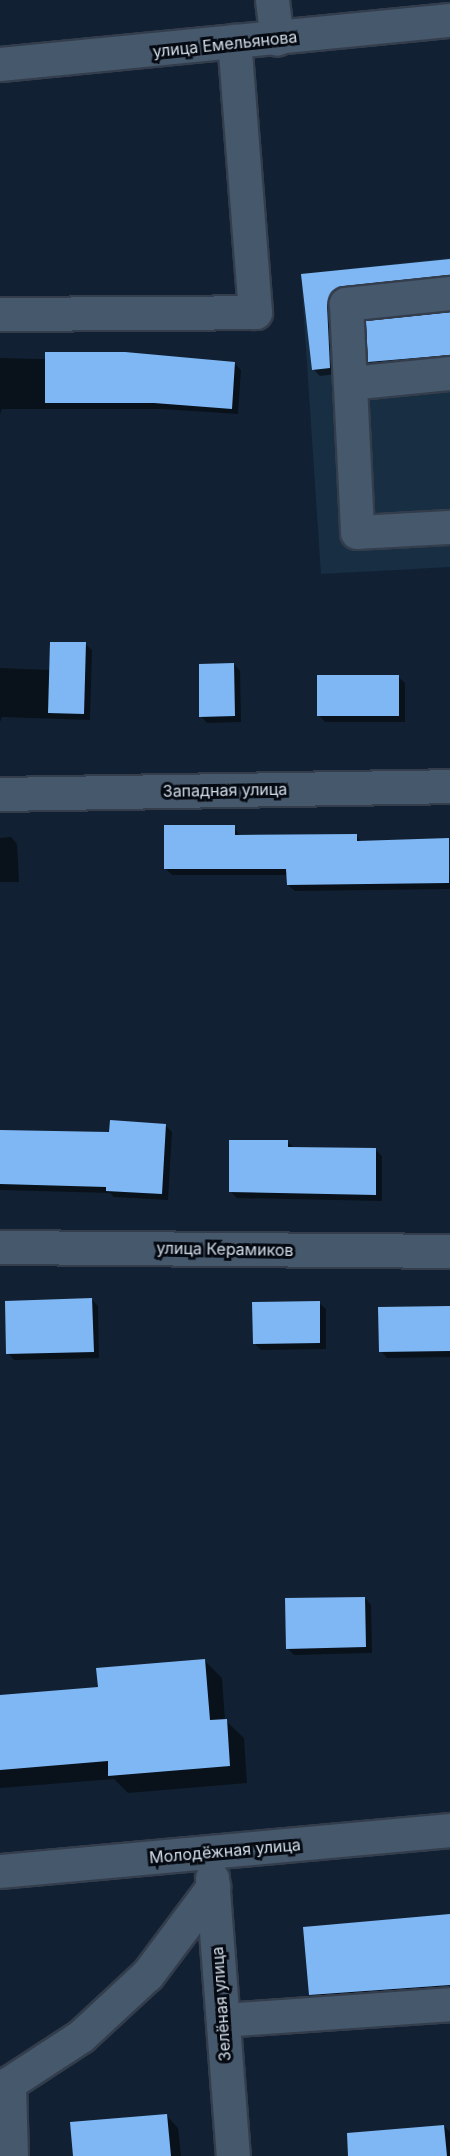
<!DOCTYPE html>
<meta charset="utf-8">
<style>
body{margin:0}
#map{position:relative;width:450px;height:2156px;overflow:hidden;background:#112133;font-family:Inter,sans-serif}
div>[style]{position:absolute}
.built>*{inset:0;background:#182e43}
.shadow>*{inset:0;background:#0007}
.building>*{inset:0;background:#7fb7f4}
.roads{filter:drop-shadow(2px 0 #333d4c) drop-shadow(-2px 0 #333d4c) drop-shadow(0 2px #333d4c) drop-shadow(0 -2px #333d4c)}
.minor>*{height:33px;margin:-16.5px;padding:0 16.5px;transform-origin:16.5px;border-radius:16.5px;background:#46586c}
span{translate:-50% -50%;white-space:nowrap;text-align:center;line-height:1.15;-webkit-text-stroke:6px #050a12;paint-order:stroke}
.street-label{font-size:16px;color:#d4dfeb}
</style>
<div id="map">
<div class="built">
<i style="clip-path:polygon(450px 258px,450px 567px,321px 574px,301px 274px)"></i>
</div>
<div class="shadow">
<i style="clip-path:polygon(450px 261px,450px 281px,351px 291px,336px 374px,320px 376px,314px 370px,303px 275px)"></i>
<i style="clip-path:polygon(450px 313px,450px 361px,376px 368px,369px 362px)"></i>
<i style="clip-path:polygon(0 358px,235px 364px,241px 370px,238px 414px,162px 409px,2px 409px,0 414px)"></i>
<i style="clip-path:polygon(85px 644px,92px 650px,90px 720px,2px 717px,0 722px,0 668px,51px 670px)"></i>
<i style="clip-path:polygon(234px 664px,240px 671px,241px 722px,207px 723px,201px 716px)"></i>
<i style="clip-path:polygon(398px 677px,405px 683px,405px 722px,325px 722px,319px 715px)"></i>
<i style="clip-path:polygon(234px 827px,241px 837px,356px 836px,362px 842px,448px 840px,450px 889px,295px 891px,288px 885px,288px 875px,172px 875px,165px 868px)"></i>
<i style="clip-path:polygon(11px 837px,17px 844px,19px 882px,0 882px,0 838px)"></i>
<i style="clip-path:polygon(165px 1125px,172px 1132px,168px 1200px,114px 1197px,110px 1193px,0 1190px,0 1132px,110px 1134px)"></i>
<i style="clip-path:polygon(287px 1141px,294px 1148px,375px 1149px,382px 1156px,382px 1201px,237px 1198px,230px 1191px)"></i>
<i style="clip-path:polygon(92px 1300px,98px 1306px,99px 1358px,14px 1360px,8px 1353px)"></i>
<i style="clip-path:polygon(319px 1303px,326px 1309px,326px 1349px,261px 1350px,254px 1343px)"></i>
<i style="clip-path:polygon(450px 1309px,450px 1357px,387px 1358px,381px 1351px)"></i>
<i style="clip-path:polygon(365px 1598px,371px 1605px,372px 1653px,294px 1655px,287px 1648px)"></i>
<i style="clip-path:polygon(204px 1660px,222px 1678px,225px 1720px,244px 1738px,247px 1783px,128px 1793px,114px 1779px,0 1788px,0 1696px,100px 1688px)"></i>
<i style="clip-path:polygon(450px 1915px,450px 2004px,329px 2012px,311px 1994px)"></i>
<i style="clip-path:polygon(166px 2115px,178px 2128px,181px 2156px,75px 2156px)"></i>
<i style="clip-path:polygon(444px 2126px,450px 2132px,450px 2156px,362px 2156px)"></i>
</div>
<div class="building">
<i style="clip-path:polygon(450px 259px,450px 275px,335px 289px,327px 305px,330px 368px,312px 370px,301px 274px)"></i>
<i style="clip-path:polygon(450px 312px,450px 355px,368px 362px,366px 321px)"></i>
<i style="clip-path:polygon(45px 352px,125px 352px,235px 362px,232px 409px,154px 403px,45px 403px)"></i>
<i style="clip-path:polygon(50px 642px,86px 642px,84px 714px,48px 713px)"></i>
<i style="clip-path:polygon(234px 663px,235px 716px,199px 717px,199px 664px)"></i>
<i style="clip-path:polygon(317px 675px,399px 675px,399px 716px,317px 716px)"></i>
<i style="clip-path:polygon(164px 825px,235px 825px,235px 835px,357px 834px,357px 841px,449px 838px,449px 883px,287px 885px,286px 869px,164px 869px)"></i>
<i style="clip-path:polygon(110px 1120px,166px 1124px,162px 1194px,106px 1191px,106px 1187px,0 1184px,0 1130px,109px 1132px)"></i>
<i style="clip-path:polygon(229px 1140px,288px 1140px,288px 1147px,376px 1148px,376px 1195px,229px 1192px)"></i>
<i style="clip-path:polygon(92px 1298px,94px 1352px,6px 1354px,5px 1301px)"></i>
<i style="clip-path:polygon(320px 1301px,320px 1343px,253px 1344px,252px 1302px)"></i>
<i style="clip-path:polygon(450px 1306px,450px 1351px,379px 1352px,378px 1307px)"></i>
<i style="clip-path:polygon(365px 1597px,366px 1647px,286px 1649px,285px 1598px)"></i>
<i style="clip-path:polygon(205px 1659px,210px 1720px,227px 1719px,230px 1766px,108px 1776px,108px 1761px,0 1770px,0 1695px,98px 1687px,96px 1668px)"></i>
<i style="clip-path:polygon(450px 1914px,450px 1985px,309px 1995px,303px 1927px)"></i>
<i style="clip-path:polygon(167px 2114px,171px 2156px,73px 2156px,70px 2122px)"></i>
<i style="clip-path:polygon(444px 2125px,447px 2156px,348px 2156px,347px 2133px)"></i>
</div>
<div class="roads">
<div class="minor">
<i style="left:272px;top:0;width:39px;rotate:83deg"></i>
<i style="left:0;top:64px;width:452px;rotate:-5.6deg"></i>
<i style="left:450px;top:293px;width:105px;rotate:174deg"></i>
<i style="left:346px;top:304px;width:228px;rotate:87.2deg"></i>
<i style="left:357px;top:532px;width:93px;rotate:-3.1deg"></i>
<i style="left:0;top:314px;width:255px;rotate:-0.4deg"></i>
<i style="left:255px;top:312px;width:272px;rotate:-94.4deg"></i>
<i style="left:350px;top:383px;width:100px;rotate:-5.7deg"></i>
<i style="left:0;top:794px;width:450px;rotate:-1deg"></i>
<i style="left:0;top:1247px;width:450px;rotate:0.5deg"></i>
<i style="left:0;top:1871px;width:452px;rotate:-5.2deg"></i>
<i style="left:212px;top:1878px;width:279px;rotate:85.7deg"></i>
<i style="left:223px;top:2020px;width:228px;rotate:-4deg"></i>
<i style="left:11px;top:2156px;width:73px;rotate:-91.6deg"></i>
<i style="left:9px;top:2083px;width:86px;rotate:-33.1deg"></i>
<i style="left:81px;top:2036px;width:91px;rotate:-42.8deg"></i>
<i style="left:148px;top:1974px;width:109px;rotate:-53.2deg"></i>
</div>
</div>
<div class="street-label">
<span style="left:225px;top:44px;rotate:-6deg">улица Емельянова</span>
<span style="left:225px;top:790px;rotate:-1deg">Западная улица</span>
<span style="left:225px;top:1249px;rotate:1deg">улица Керамиков</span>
<span style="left:225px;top:1851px;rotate:-5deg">Молодёжная улица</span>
<span style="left:221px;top:2004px;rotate:-94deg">Зелёная улица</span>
</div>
</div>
